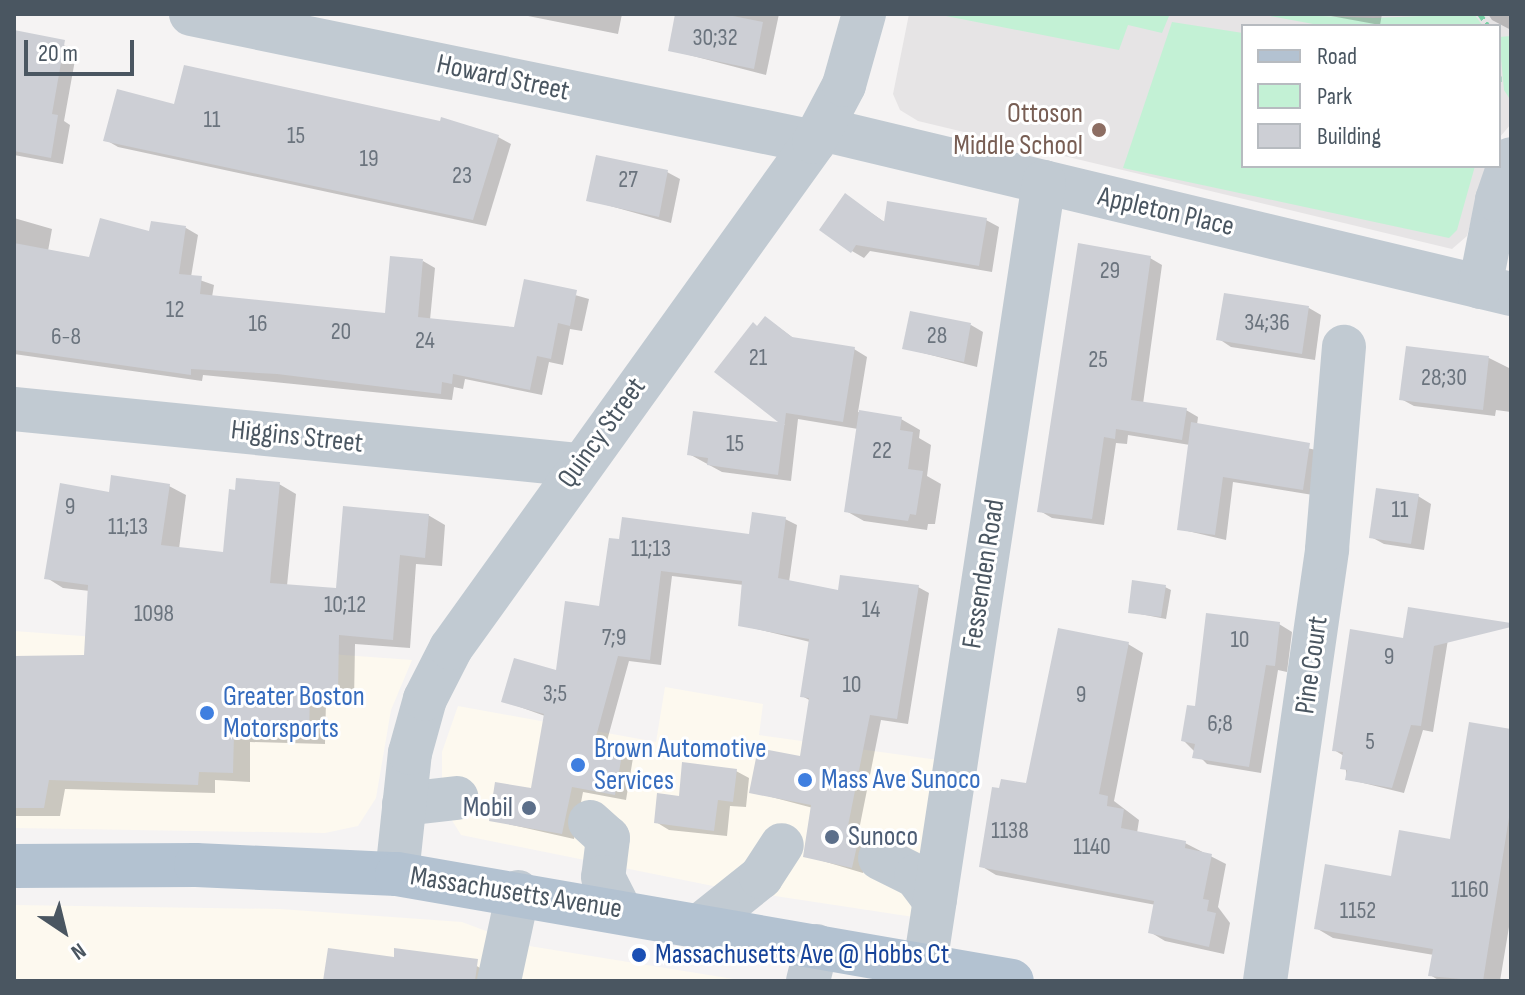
<!DOCTYPE html>
<style>
body{margin:0}
#map{position:relative;width:1525px;height:995px;overflow:hidden;background:#f5f3f3;font-family:"Sofia Sans Condensed",sans-serif}
div>[style]{position:absolute}
.commercial>*{inset:0;background:#fdf9ef}
.education>*{inset:0;background:#e6e4e5}
.green>*{inset:0;background:#c3f1d5}
.shadow>*{inset:0;background:#0003}
.building>*{inset:0;background:#cdcfd5}
.path>*{height:5px;margin-top:-2.5px;transform-origin:0;background:repeating-linear-gradient(90deg,#7ad0a6 0 6px,transparent 0 10px)}
.minor>*{height:44px;margin:-22px;padding:0 22px;transform-origin:22px;border-radius:22px;background:#c1cad2}
.major>*{height:44px;margin:-22px;padding:0 22px;transform-origin:22px;border-radius:22px;background:#b3c2d1}
.dots>*{width:22px;height:22px;translate:-50% -50%;box-sizing:border-box;border:4px solid #fff;border-radius:50%}
span{translate:-50% -50%;white-space:nowrap;text-align:center;line-height:1.15;-webkit-text-stroke:6px #fff;paint-order:stroke}
.number-label{font-size:24px;color:#6b747e}
.number-label span{-webkit-text-stroke-width:0}
.street-label{font-size:28px;color:#4a5661}
.education-label{font-size:28px;color:#785e54}
.right{translate:-100% -50%;text-align:right}
.shop-label{font-size:28px;color:#366cbe}
.left{translate:0 -50%;text-align:left}
.service-label{font-size:28px;color:#4e5e75}
.transit-label{font-size:28px;color:#164399}
.frame{position:absolute;inset:0;border:16px solid #4a5661;pointer-events:none}
.legend{position:absolute;left:1241px;top:24px;width:260px;height:144px;box-sizing:border-box;background:#fff;border:2px solid #b7bbc0;margin:0;padding:10px 14px;list-style:none;font-size:24px;color:#4a5661}
.legend li{display:flex;align-items:center;gap:16px;height:40px}
.legend b{width:40px;border:2px solid #b7bbc0}
.north{position:absolute;left:24px;top:891px;width:80px;height:80px;-webkit-text-stroke:6px #fff;paint-order:stroke;rotate:145deg;font-size:22px;font-weight:700;line-height:32px;text-align:center;color:#4a5661}
.north::after{content:'';display:block;margin:auto;width:28px;height:36px;background:#4a5661;clip-path:polygon(50% 0,100% 100%,50% 72%,0 100%)}
.scale{position:absolute;left:24px;top:40px;width:110px;height:36px;box-sizing:border-box;border:4px solid #4a5661;border-top:0;padding-left:10px;font-size:24px;line-height:28px;white-space:nowrap;color:#4a5661;-webkit-text-stroke:6px #fff;paint-order:stroke}
</style>
<div id="map">
<div class="commercial">
<i style="clip-path:polygon(14px 631px,412px 660px,391px 710px,376px 798px,358px 826px,325px 833px,14px 828px)"></i>
<i style="clip-path:polygon(665px 687px,763px 704px,759px 735px,967px 764px,940px 921px,723px 888px,461px 835px,442px 804px,442px 752px,458px 706px,656px 742px)"></i>
<i style="clip-path:polygon(14px 905px,280px 909px,462px 922px,523px 945px,746px 981px,14px 981px)"></i>
</div>
<div class="education">
<i style="clip-path:polygon(909px 14px,1511px 14px,1511px 124px,1499px 138px,1499px 26px,1243px 26px,1243px 166px,1486px 166px,1467px 236px,1452px 249px,918px 121px,900px 110px,893px 94px)"></i>
</div>
<div class="green">
<i style="clip-path:polygon(936px 14px,1168px 14px,1169px 16px,1162px 33px,1128px 25px,1119px 50px)"></i>
<i style="clip-path:polygon(1260px 14px,1373px 18px,1474px 14px,1483px 26px,1324px 26px)"></i>
<i style="clip-path:polygon(1172px 22px,1243px 33px,1243px 166px,1475px 166px,1457px 230px,1449px 238px,1123px 168px)"></i>
<i style="clip-path:polygon(1511px 36px,1511px 101px,1504px 90px,1499px 37px)"></i>
</div>
<div class="shadow">
<i style="clip-path:polygon(518px 14px,622px 14px,618px 34px)"></i>
<i style="clip-path:polygon(677px 14px,779px 14px,766px 75px,670px 50px)"></i>
<i style="clip-path:polygon(1320px 14px,1382px 14px,1380px 25px)"></i>
<i style="clip-path:polygon(1488px 14px,1511px 14px,1511px 30px,1492px 20px)"></i>
<i style="clip-path:polygon(14px 32px,77px 49px,64px 121px,70px 125px,63px 164px,14px 155px)"></i>
<i style="clip-path:polygon(176px 107px,498px 137px,511px 144px,486px 226px,118px 147px,106px 140px)"></i>
<i style="clip-path:polygon(667px 172px,680px 179px,671px 223px,589px 200px)"></i>
<i style="clip-path:polygon(846px 196px,886px 223px,986px 220px,999px 227px,992px 272px,870px 251px,864px 258px,852px 251px)"></i>
<i style="clip-path:polygon(14px 218px,52px 229px,48px 251px,91px 259px,151px 234px,186px 228px,198px 235px,191px 277px,214px 285px,212px 297px,387px 315px,423px 261px,435px 268px,430px 320px,515px 329px,526px 281px,589px 299px,582px 331px,570px 329px,563px 365px,549px 362px,542px 395px,465px 379px,463px 389px,454px 387px,452px 400px,203px 375px,202px 381px,14px 354px)"></i>
<i style="clip-path:polygon(1150px 258px,1162px 265px,1143px 404px,1186px 410px,1198px 417px,1197px 425px,1321px 451px,1313px 495px,1233px 482px,1226px 540px,1179px 529px,1190px 445px,1128px 435px,1127px 444px,1116px 443px,1104px 525px,1052px 518px,1040px 511px)"></i>
<i style="clip-path:polygon(1309px 308px,1321px 315px,1315px 360px,1231px 347px,1219px 339px)"></i>
<i style="clip-path:polygon(766px 318px,796px 340px,854px 349px,867px 357px,858px 412px,901px 419px,920px 430px,919px 438px,931px 445px,927px 476px,941px 484px,935px 524px,928px 524px,927px 530px,864px 521px,846px 511px,858px 429px,798px 419px,791px 481px,722px 472px,689px 454px,694px 413px,785px 425px,717px 372px)"></i>
<i style="clip-path:polygon(971px 325px,983px 332px,977px 367px,904px 348px)"></i>
<i style="clip-path:polygon(1408px 348px,1489px 358px,1511px 369px,1511px 412px,1496px 410px,1495px 416px,1414px 406px,1401px 399px)"></i>
<i style="clip-path:polygon(279px 484px,296px 494px,287px 586px,338px 591px,428px 515px,445px 525px,442px 566px,416px 564px,410px 648px,355px 644px,354px 702px,326px 701px,325px 744px,250px 742px,250px 782px,215px 780px,215px 793px,65px 789px,60px 816px,14px 816px,14px 658px,86px 657px,90px 591px,63px 588px,47px 578px,110px 494px,169px 486px,186px 495px,179px 549px,225px 554px)"></i>
<i style="clip-path:polygon(1418px 496px,1431px 504px,1424px 550px,1384px 544px,1371px 537px)"></i>
<i style="clip-path:polygon(785px 519px,797px 525px,789px 582px,840px 592px,918px 587px,929px 593px,908px 724px,881px 720px,859px 830px,871px 837px,863px 873px,806px 856px,813px 808px,752px 792px,802px 758px,811px 701px,802px 696px,810px 642px,740px 625px,744px 585px,672px 576px,661px 665px,629px 661px,605px 748px,633px 758px,626px 800px,583px 792px,574px 839px,491px 820px,532px 791px,545px 716px,503px 701px,557px 673px,600px 608px,611px 540px,750px 537px)"></i>
<i style="clip-path:polygon(1165px 587px,1171px 590px,1166px 619px,1130px 612px)"></i>
<i style="clip-path:polygon(1451px 621px,1433px 732px,1423px 730px,1404px 793px,1347px 779px,1344px 756px,1334px 750px)"></i>
<i style="clip-path:polygon(1279px 624px,1292px 632px,1287px 672px,1278px 670px,1261px 773px,1207px 764px,1183px 740px)"></i>
<i style="clip-path:polygon(1128px 644px,1143px 653px,1114px 801px,1139px 820px,1137px 833px,1185px 843px,1226px 864px,1218px 907px,1230px 923px,1224px 954px,1165px 941px,1150px 932px,1156px 905px,996px 875px,981px 866px,1028px 785px)"></i>
<i style="clip-path:polygon(1511px 731px,1511px 915px,1500px 981px,1440px 981px,1430px 975px,1434px 955px,1333px 938px,1316px 928px,1452px 842px)"></i>
<i style="clip-path:polygon(736px 771px,749px 778px,746px 807px,730px 806px,727px 836px,669px 830px,656px 822px,680px 798px)"></i>
<i style="clip-path:polygon(395px 959px,467px 960px,485px 971px,484px 981px,325px 981px)"></i>
</div>
<div class="building">
<i style="clip-path:polygon(675px 14px,723px 14px,763px 22px,754px 69px,668px 51px)"></i>
<i style="clip-path:polygon(14px 30px,65px 40px,52px 114px,58px 115px,51px 158px,14px 151px)"></i>
<i style="clip-path:polygon(184px 65px,440px 121px,441px 117px,499px 135px,473px 220px,103px 141px,117px 89px,174px 104px)"></i>
<i style="clip-path:polygon(596px 155px,668px 170px,659px 217px,586px 201px)"></i>
<i style="clip-path:polygon(845px 193px,884px 222px,887px 201px,987px 218px,979px 266px,856px 245px,851px 253px,819px 230px)"></i>
<i style="clip-path:polygon(100px 218px,149px 231px,151px 221px,186px 226px,179px 274px,202px 276px,200px 294px,385px 313px,390px 256px,423px 259px,418px 317px,514px 327px,524px 279px,577px 290px,570px 326px,558px 323px,551px 359px,537px 356px,530px 390px,453px 374px,452px 384px,442px 382px,441px 394px,277px 374px,191px 369px,191px 375px,14px 350px,14px 243px,89px 257px)"></i>
<i style="clip-path:polygon(1078px 243px,1151px 256px,1131px 400px,1187px 408px,1182px 440px,1116px 429px,1115px 439px,1104px 437px,1092px 519px,1037px 512px)"></i>
<i style="clip-path:polygon(1224px 293px,1309px 306px,1302px 354px,1216px 340px)"></i>
<i style="clip-path:polygon(910px 311px,971px 323px,964px 362px,902px 349px)"></i>
<i style="clip-path:polygon(765px 316px,792px 337px,855px 347px,843px 422px,786px 413px,778px 475px,707px 465px,708px 458px,687px 455px,693px 411px,778px 422px,714px 372px,753px 322px,757px 326px)"></i>
<i style="clip-path:polygon(1406px 346px,1489px 356px,1483px 410px,1399px 400px)"></i>
<i style="clip-path:polygon(859px 410px,902px 417px,900px 430px,913px 432px,908px 469px,923px 471px,916px 515px,910px 514px,908px 521px,844px 512px)"></i>
<i style="clip-path:polygon(1191px 422px,1310px 443px,1303px 490px,1223px 477px,1215px 535px,1177px 530px)"></i>
<i style="clip-path:polygon(111px 475px,170px 484px,161px 545px,223px 552px,229px 489px,235px 490px,236px 478px,280px 482px,270px 583px,336px 588px,343px 506px,429px 514px,425px 558px,400px 555px,393px 640px,339px 635px,338px 693px,310px 692px,309px 736px,234px 734px,233px 773px,199px 772px,198px 785px,49px 780px,44px 808px,14px 808px,14px 656px,84px 655px,88px 585px,44px 579px,60px 483px,109px 492px)"></i>
<i style="clip-path:polygon(1376px 488px,1419px 494px,1411px 544px,1369px 538px)"></i>
<i style="clip-path:polygon(752px 512px,786px 517px,778px 578px,838px 590px,840px 575px,919px 585px,897px 719px,870px 715px,848px 826px,861px 828px,852px 868px,803px 857px,811px 805px,749px 793px,758px 748px,800px 756px,809px 698px,800px 697px,809px 639px,738px 626px,742px 581px,661px 571px,650px 660px,618px 656px,594px 744px,623px 749px,615px 795px,572px 787px,562px 834px,489px 821px,495px 782px,531px 788px,544px 714px,501px 702px,514px 658px,556px 670px,565px 601px,599px 606px,609px 538px,619px 539px,622px 517px,749px 534px)"></i>
<i style="clip-path:polygon(1132px 580px,1166px 585px,1161px 617px,1128px 613px)"></i>
<i style="clip-path:polygon(1408px 607px,1511px 623px,1511px 627px,1434px 646px,1421px 726px,1411px 725px,1392px 788px,1345px 780px,1347px 770px,1340px 769px,1343px 752px,1332px 751px,1350px 629px,1403px 638px)"></i>
<i style="clip-path:polygon(1206px 613px,1280px 622px,1275px 666px,1266px 665px,1249px 767px,1192px 758px,1195px 744px,1181px 741px,1187px 705px,1195px 706px)"></i>
<i style="clip-path:polygon(1058px 628px,1129px 642px,1099px 794px,1108px 796px,1107px 806px,1124px 809px,1121px 828px,1186px 841px,1185px 848px,1212px 854px,1203px 899px,1209px 900px,1207px 911px,1216px 913px,1209px 947px,1148px 933px,1154px 901px,979px 867px,992px 787px,999px 788px,1001px 779px,1026px 783px)"></i>
<i style="clip-path:polygon(1469px 722px,1511px 729px,1511px 805px,1483px 981px,1428px 976px,1433px 949px,1314px 929px,1325px 864px,1391px 876px,1399px 830px,1450px 839px)"></i>
<i style="clip-path:polygon(682px 762px,737px 769px,733px 802px,718px 800px,714px 831px,654px 823px,657px 793px,679px 796px)"></i>
<i style="clip-path:polygon(328px 948px,394px 957px,394px 948px,478px 959px,475px 981px,323px 981px)"></i>
</div>
<div class="path">
<i style="left:1480px;top:14px;width:14px;rotate:56deg"></i>
<i style="left:1499px;top:76px;width:7px;rotate:90deg"></i>
</div>
<div class="minor">
<i style="left:191px;top:14px;width:636px;rotate:11.61deg"></i>
<i style="left:822px;top:129px;width:708px;rotate:13.47deg"></i>
<i style="left:1480px;top:287px;width:89px;rotate:-78.9deg"></i>
<i style="left:1497px;top:200px;width:43px;rotate:-71.1deg"></i>
<i style="left:14px;top:409px;width:568px;rotate:5.66deg"></i>
<i style="left:404px;top:804px;width:53px;rotate:-6.5deg"></i>
<i style="left:590px;top:822px;width:24px;rotate:42deg"></i>
<i style="left:608px;top:838px;width:39px;rotate:97deg"></i>
<i style="left:603px;top:877px;width:37px;rotate:63deg"></i>
<i style="left:880px;top:858px;width:40px;rotate:26.6deg"></i>
<i style="left:916px;top:876px;width:31px;rotate:53deg"></i>
<i style="left:397px;top:874px;width:122px;rotate:-83.9deg"></i>
<i style="left:410px;top:753px;width:56px;rotate:-74.5deg"></i>
<i style="left:425px;top:699px;width:57px;rotate:-63deg"></i>
<i style="left:451px;top:648px;width:623px;rotate:-54.34deg"></i>
<i style="left:814px;top:142px;width:64px;rotate:-62.2deg"></i>
<i style="left:844px;top:85px;width:74px;rotate:-74.3deg"></i>
<i style="left:701px;top:925px;width:77px;rotate:-38.7deg"></i>
<i style="left:761px;top:877px;width:38px;rotate:-57deg"></i>
<i style="left:925px;top:965px;width:792px;rotate:-81.36deg"></i>
<i style="left:499px;top:981px;width:91px;rotate:-77.9deg"></i>
<i style="left:808px;top:981px;width:36px;rotate:-76deg"></i>
<i style="left:1265px;top:981px;width:436px;rotate:-81.8deg"></i>
<i style="left:1327px;top:549px;width:203px;rotate:-85.2deg"></i>
</div>
<div class="major">
<i style="left:14px;top:866px;width:182px;rotate:-0.3deg"></i>
<i style="left:196px;top:865px;width:201px;rotate:2.6deg"></i>
<i style="left:397px;top:874px;width:624px;rotate:9.87deg"></i>
</div>
<div class="dots">
<i style="left:1099px;top:130px;background:#8d6e63"></i>
<i style="left:207px;top:713px;background:#3f7fe0"></i>
<i style="left:578px;top:765px;background:#3f7fe0"></i>
<i style="left:805px;top:780px;background:#3f7fe0"></i>
<i style="left:529px;top:808px;background:#5c6f8a"></i>
<i style="left:832px;top:837px;background:#5c6f8a"></i>
<i style="left:639px;top:955px;background:#1a4fb4"></i>
</div>
<div class="number-label">
<span style="left:715px;top:38px">30;32</span>
<span style="left:212px;top:120px">11</span>
<span style="left:296px;top:136px">15</span>
<span style="left:369px;top:159px">19</span>
<span style="left:462px;top:176px">23</span>
<span style="left:628px;top:180px">27</span>
<span style="left:1110px;top:271px">29</span>
<span style="left:175px;top:310px">12</span>
<span style="left:1267px;top:323px">34;36</span>
<span style="left:258px;top:324px">16</span>
<span style="left:341px;top:332px">20</span>
<span style="left:937px;top:336px">28</span>
<span style="left:66px;top:337px">6-8</span>
<span style="left:425px;top:341px">24</span>
<span style="left:758px;top:358px">21</span>
<span style="left:1098px;top:360px">25</span>
<span style="left:1444px;top:378px">28;30</span>
<span style="left:735px;top:444px">15</span>
<span style="left:882px;top:451px">22</span>
<span style="left:70px;top:507px">9</span>
<span style="left:1400px;top:510px">11</span>
<span style="left:128px;top:527px">11;13</span>
<span style="left:651px;top:549px">11;13</span>
<span style="left:345px;top:605px">10;12</span>
<span style="left:871px;top:610px">14</span>
<span style="left:154px;top:614px">1098</span>
<span style="left:614px;top:638px">7;9</span>
<span style="left:1240px;top:640px">10</span>
<span style="left:1389px;top:657px">9</span>
<span style="left:852px;top:685px">10</span>
<span style="left:555px;top:694px">3;5</span>
<span style="left:1081px;top:695px">9</span>
<span style="left:1220px;top:724px">6;8</span>
<span style="left:1370px;top:742px">5</span>
<span style="left:1010px;top:831px">1138</span>
<span style="left:1092px;top:847px">1140</span>
<span style="left:1470px;top:890px">1160</span>
<span style="left:1358px;top:911px">1152</span>
</div>
<div class="street-label">
<span style="left:503px;top:78px;rotate:12deg">Howard Street</span>
<span style="left:1166px;top:212px;rotate:13deg">Appleton Place</span>
<span style="left:602px;top:433px;rotate:-54deg">Quincy Street</span>
<span style="left:297px;top:437px;rotate:6deg">Higgins Street</span>
<span style="left:984px;top:574px;rotate:-81deg">Fessenden Road</span>
<span style="left:1312px;top:665px;rotate:-82deg">Pine Court</span>
<span style="left:516px;top:893px;rotate:9deg">Massachusetts Avenue</span>
</div>
<div class="education-label">
<span class="right" style="left:1083px;top:130px">Ottoson<br>Middle School</span>
</div>
<div class="shop-label">
<span class="left" style="left:223px;top:713px">Greater Boston<br>Motorsports</span>
<span class="left" style="left:594px;top:765px">Brown Automotive<br>Services</span>
<span class="left" style="left:821px;top:780px">Mass Ave Sunoco</span>
</div>
<div class="service-label">
<span class="right" style="left:513px;top:808px">Mobil</span>
<span class="left" style="left:848px;top:837px">Sunoco</span>
</div>
<div class="transit-label">
<span class="left" style="left:655px;top:955px">Massachusetts Ave @ Hobbs Ct</span>
</div>
<div class="frame"></div>
<ul class="legend">
<li><b style="height:10px;background:#b3c2d1"></b>Road</li>
<li><b style="height:22px;background:#c3f1d5"></b>Park</li>
<li><b style="height:22px;background:#cdcfd5"></b>Building</li>
</ul>
<div class="north">N</div>
<div class="scale">20 m</div>
</div>
